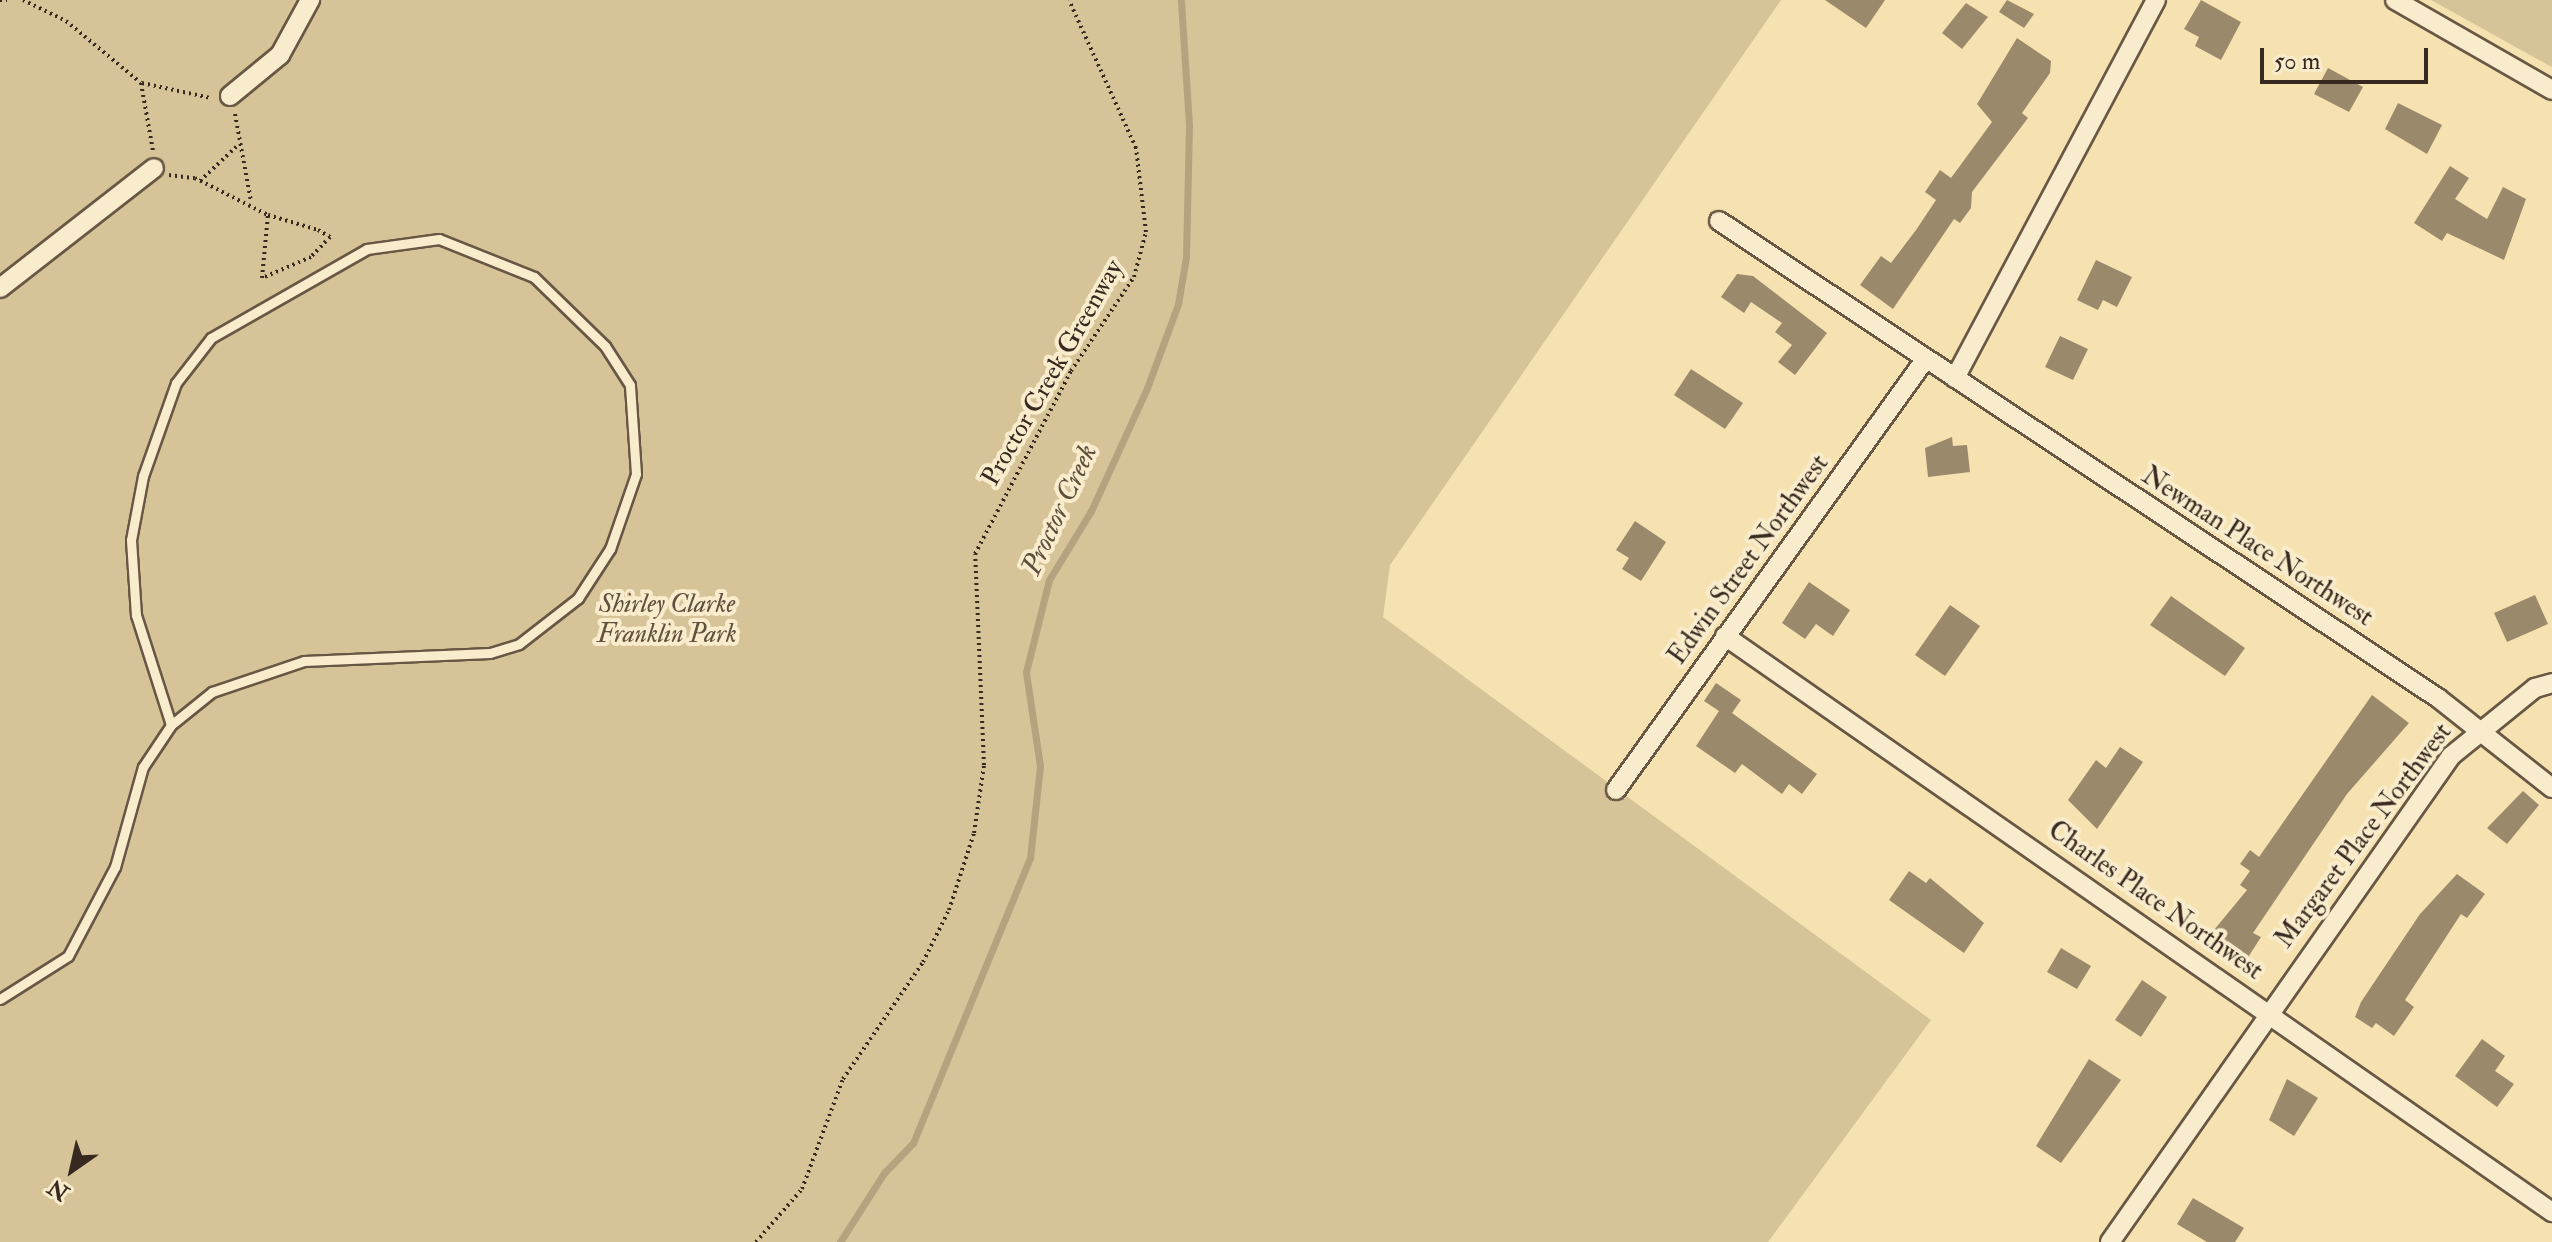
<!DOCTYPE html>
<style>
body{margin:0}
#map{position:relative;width:2552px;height:1242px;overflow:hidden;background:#f6e2b0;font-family:"IM FELL Double Pica",serif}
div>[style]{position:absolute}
.green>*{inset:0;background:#d6c398}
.stream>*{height:7px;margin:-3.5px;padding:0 3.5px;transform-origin:3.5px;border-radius:3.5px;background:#b5a37f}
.building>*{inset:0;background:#9b896b}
.path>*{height:4px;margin-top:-2px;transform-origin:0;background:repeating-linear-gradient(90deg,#382920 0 2px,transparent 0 6px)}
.roads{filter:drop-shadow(2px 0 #685744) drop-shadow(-2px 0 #685744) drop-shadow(0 2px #685744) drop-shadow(0 -2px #685744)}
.lane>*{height:9px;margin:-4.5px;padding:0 4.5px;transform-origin:4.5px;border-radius:4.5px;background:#f9eccc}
.street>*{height:18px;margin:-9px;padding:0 9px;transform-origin:9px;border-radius:9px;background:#f9eccc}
span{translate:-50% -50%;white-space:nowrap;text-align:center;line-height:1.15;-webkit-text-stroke:8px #f9eccc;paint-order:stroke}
.street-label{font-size:26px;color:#382920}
.park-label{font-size:26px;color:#60503e;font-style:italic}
.water-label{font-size:28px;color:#5e4e3c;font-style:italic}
.north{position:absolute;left:32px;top:1130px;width:80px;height:80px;-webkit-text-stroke:6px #f9eccc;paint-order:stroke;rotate:214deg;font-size:22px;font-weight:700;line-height:32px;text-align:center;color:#382920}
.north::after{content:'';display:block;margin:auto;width:28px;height:36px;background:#382920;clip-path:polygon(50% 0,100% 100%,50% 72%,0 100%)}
.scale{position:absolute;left:2260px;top:48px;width:168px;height:36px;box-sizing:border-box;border:4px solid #382920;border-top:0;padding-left:10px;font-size:24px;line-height:28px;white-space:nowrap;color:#382920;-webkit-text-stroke:6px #f9eccc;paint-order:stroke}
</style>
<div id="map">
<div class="green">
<i style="clip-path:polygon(0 0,1781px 0,1390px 565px,1383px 617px,1931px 1020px,1768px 1242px,0 1242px)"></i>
<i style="clip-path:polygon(2431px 0,2552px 0,2552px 67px,2548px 65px)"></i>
</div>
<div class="stream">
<i style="left:840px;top:1242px;width:82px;rotate:-57.5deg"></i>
<i style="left:884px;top:1173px;width:42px;rotate:-46deg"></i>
<i style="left:913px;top:1143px;width:308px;rotate:-67.7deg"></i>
<i style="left:1030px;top:858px;width:93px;rotate:-83.8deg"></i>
<i style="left:1040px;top:766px;width:95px;rotate:-98.5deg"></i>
<i style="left:1026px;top:672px;width:95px;rotate:-76deg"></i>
<i style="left:1049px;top:580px;width:81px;rotate:-58.7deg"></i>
<i style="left:1091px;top:511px;width:135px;rotate:-65.5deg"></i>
<i style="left:1147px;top:388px;width:90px;rotate:-69.7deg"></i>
<i style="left:1178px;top:304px;width:48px;rotate:-80.3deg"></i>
<i style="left:1186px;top:257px;width:132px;rotate:-88.7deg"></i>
<i style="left:1189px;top:125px;width:125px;rotate:-93.7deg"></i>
</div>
<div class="building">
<i style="clip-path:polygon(1825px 0,1885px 0,1866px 28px)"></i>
<i style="clip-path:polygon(2007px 0,2034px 14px,2024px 28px,1999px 12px)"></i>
<i style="clip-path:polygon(2201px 0,2241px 22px,2221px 60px,2195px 46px,2199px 37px,2184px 29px)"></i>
<i style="clip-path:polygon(1966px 3px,1988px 17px,1962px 49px,1942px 33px)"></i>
<i style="clip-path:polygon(2017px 38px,2051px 61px,2050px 73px,2022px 113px,2028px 118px,1972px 192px,1971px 208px,1960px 223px,1954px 219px,1893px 309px,1860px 285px,1881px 256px,1891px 263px,1916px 230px,1936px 200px,1925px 192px,1940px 170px,1951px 178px,1992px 122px,1977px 104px)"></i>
<i style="clip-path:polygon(2328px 68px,2363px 87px,2349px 112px,2314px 94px)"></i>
<i style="clip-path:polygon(2398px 103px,2442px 125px,2427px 154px,2385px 129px)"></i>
<i style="clip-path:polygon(2450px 166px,2469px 178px,2455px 199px,2487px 219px,2503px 187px,2526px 199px,2504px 260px,2447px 233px,2442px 241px,2414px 223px)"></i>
<i style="clip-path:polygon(2096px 260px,2132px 277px,2117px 307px,2103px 300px,2098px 310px,2077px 300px)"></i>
<i style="clip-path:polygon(1737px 274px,1753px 276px,1827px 333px,1795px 375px,1778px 362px,1792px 345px,1775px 332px,1782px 323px,1751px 302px,1744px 313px,1721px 297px)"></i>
<i style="clip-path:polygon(2060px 336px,2088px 349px,2073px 380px,2045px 367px)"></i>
<i style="clip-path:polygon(1691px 369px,1743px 403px,1725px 429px,1674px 395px)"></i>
<i style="clip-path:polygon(1952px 437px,1953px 446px,1967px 445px,1970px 472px,1928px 477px,1925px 448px)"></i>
<i style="clip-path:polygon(1635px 521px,1666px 542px,1641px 581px,1622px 569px,1629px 558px,1616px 550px)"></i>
<i style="clip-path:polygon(1809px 582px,1850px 610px,1833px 636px,1816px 624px,1805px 639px,1782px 623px)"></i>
<i style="clip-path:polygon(2535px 595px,2548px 624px,2507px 642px,2494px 613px)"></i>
<i style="clip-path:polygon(2171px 596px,2245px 648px,2225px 676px,2150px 625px)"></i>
<i style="clip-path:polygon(1950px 605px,1980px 626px,1945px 676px,1915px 655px)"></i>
<i style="clip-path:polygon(1716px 683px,1741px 700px,1732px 713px,1817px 774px,1802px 794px,1789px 784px,1782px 794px,1742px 764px,1735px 773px,1696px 746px,1719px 711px,1704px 701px)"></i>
<i style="clip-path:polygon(2372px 695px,2409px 723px,2347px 794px,2253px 933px,2261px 937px,2247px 959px,2209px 936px,2247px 890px,2240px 885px,2250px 871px,2240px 864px,2250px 850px,2259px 857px)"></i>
<i style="clip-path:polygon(2120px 747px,2143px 762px,2097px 829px,2068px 800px,2096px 760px,2106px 768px)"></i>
<i style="clip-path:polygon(2523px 791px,2539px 805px,2507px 844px,2487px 828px)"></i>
<i style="clip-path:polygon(1909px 871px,1926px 883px,1930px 878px,1984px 923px,1964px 953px,1889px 900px)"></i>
<i style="clip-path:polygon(2457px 874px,2485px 894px,2467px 918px,2461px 914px,2405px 1000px,2414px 1007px,2394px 1036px,2376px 1023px,2372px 1028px,2355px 1017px,2361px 1002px,2420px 914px)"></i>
<i style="clip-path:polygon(2061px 948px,2091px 966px,2077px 989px,2047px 972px)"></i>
<i style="clip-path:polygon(2142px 980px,2167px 997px,2141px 1037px,2115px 1020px)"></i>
<i style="clip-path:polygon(2482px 1039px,2505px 1056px,2495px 1071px,2514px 1084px,2497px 1107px,2455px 1076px)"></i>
<i style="clip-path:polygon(2089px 1059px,2121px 1080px,2061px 1163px,2036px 1146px)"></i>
<i style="clip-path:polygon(2287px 1079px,2318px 1098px,2294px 1136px,2269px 1120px)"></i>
<i style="clip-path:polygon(2193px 1198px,2244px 1228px,2235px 1242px,2207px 1242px,2177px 1224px)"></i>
</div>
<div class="path">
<i style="left:0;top:0;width:7px"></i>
<i style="left:23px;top:0;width:48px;rotate:26deg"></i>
<i style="left:66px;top:21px;width:97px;rotate:39.6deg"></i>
<i style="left:141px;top:83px;width:69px;rotate:80deg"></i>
<i style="left:142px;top:83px;width:71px;rotate:12.3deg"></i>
<i style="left:235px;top:114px;width:88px;rotate:79.6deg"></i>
<i style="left:169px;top:175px;width:26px;rotate:7deg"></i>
<i style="left:195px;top:178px;width:82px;rotate:26.9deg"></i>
<i style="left:200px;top:181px;width:50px;rotate:-43.4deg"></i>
<i style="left:268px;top:215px;width:52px;rotate:16.7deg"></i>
<i style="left:318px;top:230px;width:14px;rotate:30deg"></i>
<i style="left:330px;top:237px;width:28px;rotate:134deg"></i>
<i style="left:311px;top:257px;width:53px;rotate:156.8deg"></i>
<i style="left:262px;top:278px;width:63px;rotate:-84.6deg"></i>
<i style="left:756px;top:1242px;width:70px;rotate:-49deg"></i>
<i style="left:802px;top:1189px;width:117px;rotate:-69.6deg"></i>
<i style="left:843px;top:1079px;width:142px;rotate:-55.6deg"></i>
<i style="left:923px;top:962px;width:58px;rotate:-63.4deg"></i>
<i style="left:949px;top:910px;width:81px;rotate:-72deg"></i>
<i style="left:974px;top:833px;width:69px;rotate:-81.6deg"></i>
<i style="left:984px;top:765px;width:211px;rotate:-92.4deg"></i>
<i style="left:975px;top:554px;width:207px;rotate:-62.3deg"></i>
<i style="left:1071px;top:371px;width:113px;rotate:-56.2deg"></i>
<i style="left:1134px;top:277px;width:47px;rotate:-75.1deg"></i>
<i style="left:1146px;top:232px;width:85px;rotate:-96.8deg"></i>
<i style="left:1136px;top:148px;width:162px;rotate:-114.4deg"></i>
</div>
<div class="roads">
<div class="lane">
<i style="left:0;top:999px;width:80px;rotate:-32.3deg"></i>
<i style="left:68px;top:956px;width:101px;rotate:-62.2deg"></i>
<i style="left:115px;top:867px;width:104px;rotate:-74.4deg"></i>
<i style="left:143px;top:767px;width:50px;rotate:-56.3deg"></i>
<i style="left:171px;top:725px;width:53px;rotate:-38.8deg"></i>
<i style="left:212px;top:692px;width:97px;rotate:-18.6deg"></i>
<i style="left:304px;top:661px;width:186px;rotate:-2.5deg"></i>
<i style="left:490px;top:653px;width:30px;rotate:-17deg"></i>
<i style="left:519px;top:644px;width:75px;rotate:-37.9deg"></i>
<i style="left:578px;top:598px;width:59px;rotate:-56.9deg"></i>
<i style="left:610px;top:549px;width:79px;rotate:-70.9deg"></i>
<i style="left:636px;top:474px;width:89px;rotate:-93.9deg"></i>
<i style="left:630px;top:385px;width:46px;rotate:-122.7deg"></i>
<i style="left:605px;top:346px;width:99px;rotate:-135.8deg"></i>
<i style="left:534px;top:277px;width:102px;rotate:-158.2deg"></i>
<i style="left:439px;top:239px;width:73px;rotate:172.1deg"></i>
<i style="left:367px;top:249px;width:180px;rotate:150.3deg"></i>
<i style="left:211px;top:338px;width:57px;rotate:127.9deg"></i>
<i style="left:176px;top:383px;width:99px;rotate:109.5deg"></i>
<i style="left:143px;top:476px;width:65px;rotate:100.6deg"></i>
<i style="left:131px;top:540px;width:75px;rotate:86.2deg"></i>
<i style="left:136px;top:615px;width:115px;rotate:72.3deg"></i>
</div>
<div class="street">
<i style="left:2395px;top:0;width:181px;rotate:29.8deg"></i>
<i style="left:230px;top:96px;width:65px;rotate:-39.4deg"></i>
<i style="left:280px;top:55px;width:63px;rotate:-61.4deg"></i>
<i style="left:1719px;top:221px;width:863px;rotate:33.56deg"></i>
<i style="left:2438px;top:698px;width:145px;rotate:38.3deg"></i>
<i style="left:0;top:288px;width:195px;rotate:-37.9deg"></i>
<i style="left:1955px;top:378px;width:428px;rotate:-62deg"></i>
<i style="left:1725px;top:636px;width:1008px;rotate:34.86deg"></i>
<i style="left:1616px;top:790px;width:528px;rotate:-54.32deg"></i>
<i style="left:2110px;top:1242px;width:594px;rotate:-54.94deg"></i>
<i style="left:2451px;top:756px;width:108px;rotate:-39deg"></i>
<i style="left:2535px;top:688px;width:18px;rotate:-16deg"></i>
</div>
</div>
<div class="street-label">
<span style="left:1053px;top:373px;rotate:-60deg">Proctor Creek Greenway</span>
<span style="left:2257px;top:547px;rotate:33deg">Newman Place Northwest</span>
<span style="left:1749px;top:560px;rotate:-54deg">Edwin Street Northwest</span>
<span style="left:2364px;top:836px;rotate:-53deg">Margaret Place Northwest</span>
<span style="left:2155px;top:901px;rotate:35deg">Charles Place Northwest</span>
</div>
<div class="park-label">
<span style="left:667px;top:620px">Shirley Clarke<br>Franklin Park</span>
</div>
<div class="water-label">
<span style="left:1060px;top:510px;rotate:-65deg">Proctor Creek</span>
</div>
<div class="north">N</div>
<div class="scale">50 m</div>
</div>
